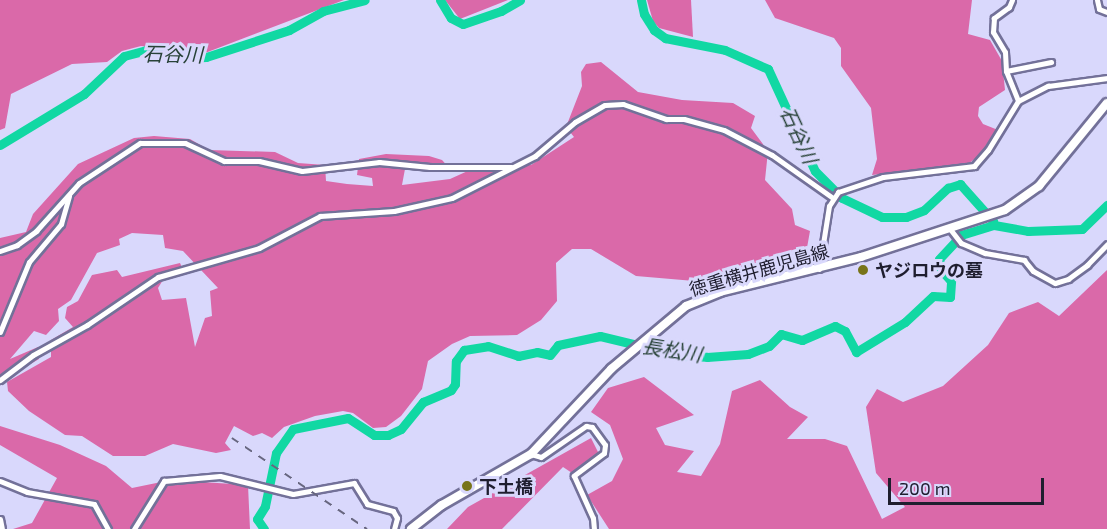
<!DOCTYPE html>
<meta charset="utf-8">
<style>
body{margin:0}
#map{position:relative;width:1107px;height:529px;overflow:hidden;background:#d9d8fc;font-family:"Exo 2","Noto Sans JP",sans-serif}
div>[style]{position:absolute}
.forest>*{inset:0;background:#da69a9}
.river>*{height:9px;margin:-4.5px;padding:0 4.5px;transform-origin:4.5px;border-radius:4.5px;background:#11d8a3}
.roads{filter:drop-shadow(2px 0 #737199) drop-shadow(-2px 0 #737199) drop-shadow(0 2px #737199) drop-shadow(0 -2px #737199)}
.street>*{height:5px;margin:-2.5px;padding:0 2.5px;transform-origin:2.5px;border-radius:2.5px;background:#fff}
.secondary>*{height:8px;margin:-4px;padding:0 4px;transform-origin:4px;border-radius:4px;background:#fff}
.rail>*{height:1.5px;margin-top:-0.75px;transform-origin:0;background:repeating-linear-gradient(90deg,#67667f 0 8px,transparent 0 16px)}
.dots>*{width:16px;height:16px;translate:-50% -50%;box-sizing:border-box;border:3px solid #d9d8fc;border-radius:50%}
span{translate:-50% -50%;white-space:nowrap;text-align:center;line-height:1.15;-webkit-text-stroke:6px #d9d8fc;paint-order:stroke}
.street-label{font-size:18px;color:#1f1e2f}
.poi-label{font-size:18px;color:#1f1e2f;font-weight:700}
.left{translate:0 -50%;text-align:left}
.water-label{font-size:20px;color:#284238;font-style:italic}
.scale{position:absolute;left:888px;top:478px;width:156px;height:27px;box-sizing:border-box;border:3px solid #1f1e2f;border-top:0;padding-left:8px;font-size:18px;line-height:21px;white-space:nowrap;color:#1f1e2f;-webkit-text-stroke:4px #d9d8fc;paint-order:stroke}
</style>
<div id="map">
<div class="forest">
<i style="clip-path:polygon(0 0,344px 0,205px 53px,141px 46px,122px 51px,107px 62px,72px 64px,11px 94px,5px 128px,0 130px)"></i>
<i style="clip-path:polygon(445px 0,508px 0,460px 19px)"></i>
<i style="clip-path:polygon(647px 0,691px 0,693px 37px,659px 28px,653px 21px)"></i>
<i style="clip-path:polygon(765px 0,972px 0,968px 34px,990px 40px,1002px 61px,1005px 90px,979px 107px,978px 116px,983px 124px,998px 130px,982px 153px,967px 165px,872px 175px,877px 159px,871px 108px,841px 66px,841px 48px,834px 38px,775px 18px)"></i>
<i style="clip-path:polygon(601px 62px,638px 92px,682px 100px,733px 103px,755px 116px,751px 128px,768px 151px,765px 180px,792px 209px,795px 225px,810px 231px,805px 259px,706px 282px,636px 276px,591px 249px,572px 249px,556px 263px,557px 301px,541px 320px,517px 335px,470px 336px,452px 344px,428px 361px,422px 389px,401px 416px,386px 427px,373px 428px,353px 413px,343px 411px,315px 416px,284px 427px,272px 438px,262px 433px,253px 436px,234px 426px,225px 443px,231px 450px,216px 453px,173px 444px,145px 456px,113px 456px,82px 436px,65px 435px,29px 411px,8px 391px,7px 382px,51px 357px,51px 340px,73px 327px,65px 318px,67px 307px,78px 301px,92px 275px,117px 270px,122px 277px,180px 263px,184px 272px,163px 280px,158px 288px,162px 300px,186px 298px,195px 347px,205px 318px,212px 316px,210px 291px,218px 288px,183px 251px,165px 248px,163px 235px,132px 233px,119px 239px,120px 245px,97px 253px,71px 300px,58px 309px,59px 321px,46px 335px,34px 331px,10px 359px,38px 347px,39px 359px,0 382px,0 238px,26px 232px,33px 214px,78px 164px,134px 138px,154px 136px,190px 139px,209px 150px,275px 152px,298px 163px,325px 165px,326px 181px,347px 184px,373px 186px,372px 178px,357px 175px,359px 159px,386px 154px,429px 156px,442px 160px,453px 172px,405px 169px,402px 185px,450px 179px,481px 165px,531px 165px,574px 137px,566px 127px,582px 86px,581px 72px,586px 64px)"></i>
<i style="clip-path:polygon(1107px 270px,1107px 529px,609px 529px,587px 495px,612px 481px,623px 459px,610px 425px,591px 412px,608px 388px,644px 377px,694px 415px,656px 428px,665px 445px,694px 451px,677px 472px,701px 476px,720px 444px,732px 391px,760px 380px,790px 407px,808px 417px,787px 439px,825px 439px,847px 446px,882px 519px,905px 507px,876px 473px,866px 407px,877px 389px,903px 402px,943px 386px,988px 345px,1009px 313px,1038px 302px,1059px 316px)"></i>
<i style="clip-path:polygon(0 426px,60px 445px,106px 466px,132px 488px,171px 480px,248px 485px,250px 529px,13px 529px,32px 523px,57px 478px,0 445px)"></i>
<i style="clip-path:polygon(591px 438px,601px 458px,575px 475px,563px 467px,502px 529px,447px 529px,468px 507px)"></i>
</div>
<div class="river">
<i style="left:440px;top:0;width:21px;rotate:59deg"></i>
<i style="left:451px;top:18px;width:13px;rotate:27deg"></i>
<i style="left:463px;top:24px;width:40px;rotate:-18.9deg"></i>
<i style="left:501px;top:11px;width:22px;rotate:-30deg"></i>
<i style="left:641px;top:0;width:14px;rotate:78deg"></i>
<i style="left:644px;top:14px;width:19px;rotate:58deg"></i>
<i style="left:654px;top:30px;width:14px;rotate:36deg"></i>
<i style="left:665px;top:38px;width:61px;rotate:11.3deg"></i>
<i style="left:725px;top:50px;width:47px;rotate:23.8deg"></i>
<i style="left:768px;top:69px;width:112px;rotate:65.3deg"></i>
<i style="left:815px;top:171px;width:38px;rotate:45deg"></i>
<i style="left:842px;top:198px;width:44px;rotate:25.4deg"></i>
<i style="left:882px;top:217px;width:24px"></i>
<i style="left:906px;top:217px;width:19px;rotate:-21deg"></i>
<i style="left:924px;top:210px;width:33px;rotate:-43deg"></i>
<i style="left:948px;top:188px;width:13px;rotate:-18deg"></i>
<i style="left:960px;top:184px;width:50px;rotate:48.3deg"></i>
<i style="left:0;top:145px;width:98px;rotate:-31.3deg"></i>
<i style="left:84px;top:94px;width:55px;rotate:-43.5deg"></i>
<i style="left:124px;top:56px;width:23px;rotate:-15deg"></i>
<i style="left:146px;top:50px;width:42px;rotate:11deg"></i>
<i style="left:187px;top:58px;width:19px;rotate:-3deg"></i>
<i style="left:206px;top:57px;width:87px;rotate:-18deg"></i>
<i style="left:289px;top:30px;width:39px;rotate:-29deg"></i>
<i style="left:323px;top:11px;width:43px;rotate:-14.7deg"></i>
<i style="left:264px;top:529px;width:12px;rotate:-125deg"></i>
<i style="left:257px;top:519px;width:15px;rotate:-58deg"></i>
<i style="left:265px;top:506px;width:54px;rotate:-78.3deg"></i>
<i style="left:276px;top:453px;width:29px;rotate:-55deg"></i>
<i style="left:293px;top:429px;width:56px;rotate:-11.3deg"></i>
<i style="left:348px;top:418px;width:31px;rotate:33deg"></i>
<i style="left:374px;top:435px;width:14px"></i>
<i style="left:388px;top:435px;width:14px;rotate:-25deg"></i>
<i style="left:401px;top:429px;width:35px;rotate:-51deg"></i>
<i style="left:423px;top:402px;width:30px;rotate:-23deg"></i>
<i style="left:451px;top:390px;width:7px;rotate:-56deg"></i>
<i style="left:455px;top:384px;width:23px;rotate:-88deg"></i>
<i style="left:456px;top:361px;width:14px;rotate:-54deg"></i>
<i style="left:464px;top:350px;width:24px;rotate:-9deg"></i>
<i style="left:488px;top:346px;width:32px;rotate:18deg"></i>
<i style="left:518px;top:356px;width:19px;rotate:-12deg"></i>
<i style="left:537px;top:352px;width:13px;rotate:13deg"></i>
<i style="left:550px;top:355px;width:13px;rotate:-51deg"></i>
<i style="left:558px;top:345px;width:43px;rotate:-12.1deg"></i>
<i style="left:600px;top:336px;width:85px;rotate:13.5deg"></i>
<i style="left:683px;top:356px;width:24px;rotate:2deg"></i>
<i style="left:707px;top:357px;width:41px;rotate:-4.2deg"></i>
<i style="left:748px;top:354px;width:22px;rotate:-21deg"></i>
<i style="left:769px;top:346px;width:17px;rotate:-45deg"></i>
<i style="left:781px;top:334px;width:22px;rotate:16deg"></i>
<i style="left:802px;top:340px;width:36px;rotate:-23deg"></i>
<i style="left:835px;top:326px;width:11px;rotate:27deg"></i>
<i style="left:845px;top:331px;width:24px;rotate:62deg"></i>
<i style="left:856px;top:352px;width:57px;rotate:-31.5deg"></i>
<i style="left:905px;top:322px;width:38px;rotate:-43deg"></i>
<i style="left:933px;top:296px;width:17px;rotate:3deg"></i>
<i style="left:950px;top:297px;width:16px;rotate:-86deg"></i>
<i style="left:951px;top:281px;width:15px;rotate:-132deg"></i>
<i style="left:941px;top:270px;width:11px;rotate:-100deg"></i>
<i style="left:939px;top:259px;width:33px;rotate:-47deg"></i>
<i style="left:961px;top:235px;width:34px;rotate:-17deg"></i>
<i style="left:994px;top:225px;width:35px;rotate:10deg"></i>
<i style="left:1028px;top:231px;width:54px;rotate:-2.1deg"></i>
<i style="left:1082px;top:229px;width:35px;rotate:-44deg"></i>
</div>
<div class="roads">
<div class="street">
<i style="left:1012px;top:0;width:8px;rotate:113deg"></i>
<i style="left:1009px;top:7px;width:19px;rotate:144deg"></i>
<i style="left:994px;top:18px;width:14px;rotate:94deg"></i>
<i style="left:993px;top:32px;width:23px;rotate:59deg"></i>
<i style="left:1005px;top:52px;width:19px;rotate:87deg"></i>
<i style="left:1006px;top:71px;width:32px;rotate:68deg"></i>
<i style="left:1097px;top:0;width:9px;rotate:77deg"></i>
<i style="left:1099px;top:9px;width:9px;rotate:21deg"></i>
<i style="left:1006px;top:71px;width:46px;rotate:-11.3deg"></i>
<i style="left:950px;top:229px;width:18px;rotate:52deg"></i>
<i style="left:961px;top:243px;width:26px;rotate:23deg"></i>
<i style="left:985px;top:253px;width:40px;rotate:10deg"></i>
<i style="left:1024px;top:260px;width:14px;rotate:51deg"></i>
<i style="left:1033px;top:271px;width:25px;rotate:29deg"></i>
<i style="left:1055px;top:283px;width:14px;rotate:-17deg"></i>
<i style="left:1068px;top:279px;width:24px;rotate:-36deg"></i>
<i style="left:1087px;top:265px;width:29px;rotate:-46deg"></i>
<i style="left:0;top:251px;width:18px;rotate:-19deg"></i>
<i style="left:17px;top:245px;width:24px;rotate:-36deg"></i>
<i style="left:36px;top:231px;width:64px;rotate:-48.1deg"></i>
<i style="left:79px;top:183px;width:73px;rotate:-33.3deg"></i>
<i style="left:140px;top:143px;width:45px"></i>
<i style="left:185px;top:143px;width:43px;rotate:24.8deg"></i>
<i style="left:224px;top:161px;width:35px"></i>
<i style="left:259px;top:161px;width:44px;rotate:13.1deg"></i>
<i style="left:302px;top:171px;width:78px;rotate:-6.7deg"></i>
<i style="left:379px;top:162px;width:51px;rotate:5.6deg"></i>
<i style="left:430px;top:167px;width:81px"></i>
<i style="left:819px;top:269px;width:64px;rotate:-81deg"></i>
<i style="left:829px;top:206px;width:17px;rotate:-57deg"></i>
<i style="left:838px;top:192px;width:47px;rotate:-18.4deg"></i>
<i style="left:883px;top:177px;width:92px;rotate:-6.9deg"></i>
<i style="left:974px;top:166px;width:21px;rotate:-49deg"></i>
<i style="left:988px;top:150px;width:57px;rotate:-58.5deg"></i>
<i style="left:1018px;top:101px;width:34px;rotate:-27deg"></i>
<i style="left:1048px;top:86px;width:60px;rotate:-7.7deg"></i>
<i style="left:0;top:332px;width:76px;rotate:-67.5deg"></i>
<i style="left:29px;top:262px;width:50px;rotate:-49.9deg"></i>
<i style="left:61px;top:224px;width:29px;rotate:-74deg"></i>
<i style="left:0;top:380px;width:41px;rotate:-37.1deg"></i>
<i style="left:33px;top:355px;width:62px;rotate:-29.1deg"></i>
<i style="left:87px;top:325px;width:86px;rotate:-34.1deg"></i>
<i style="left:158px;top:277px;width:105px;rotate:-16deg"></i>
<i style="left:259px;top:248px;width:69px;rotate:-27.7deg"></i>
<i style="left:320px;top:216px;width:74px;rotate:-3.9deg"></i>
<i style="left:394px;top:211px;width:59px;rotate:-12.6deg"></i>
<i style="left:452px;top:198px;width:93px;rotate:-26.8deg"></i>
<i style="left:535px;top:156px;width:52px;rotate:-40.4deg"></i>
<i style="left:575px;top:122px;width:34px;rotate:-30deg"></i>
<i style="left:605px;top:105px;width:18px;rotate:-3deg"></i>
<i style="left:623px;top:104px;width:46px;rotate:19.2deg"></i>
<i style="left:666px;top:119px;width:18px"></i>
<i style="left:684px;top:119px;width:41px;rotate:15.4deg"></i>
<i style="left:724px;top:130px;width:54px;rotate:27.5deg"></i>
<i style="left:772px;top:155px;width:75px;rotate:35.2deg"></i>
<i style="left:531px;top:454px;width:10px;rotate:17deg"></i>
<i style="left:541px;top:457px;width:55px;rotate:-34.6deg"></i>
<i style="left:586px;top:426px;width:6px;rotate:9deg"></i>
<i style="left:592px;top:427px;width:22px;rotate:54deg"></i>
<i style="left:605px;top:445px;width:8px;rotate:97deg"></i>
<i style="left:604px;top:453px;width:38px;rotate:143deg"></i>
<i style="left:574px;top:476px;width:46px;rotate:65.7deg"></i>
<i style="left:593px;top:518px;width:11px;rotate:85deg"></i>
<i style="left:0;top:481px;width:29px;rotate:22deg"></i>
<i style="left:27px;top:492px;width:68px;rotate:10.2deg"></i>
<i style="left:94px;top:504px;width:29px;rotate:61deg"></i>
<i style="left:0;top:519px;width:10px;rotate:79deg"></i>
<i style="left:134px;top:529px;width:57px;rotate:-58deg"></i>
<i style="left:164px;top:481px;width:56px;rotate:-5.1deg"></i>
<i style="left:220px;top:476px;width:75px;rotate:13.9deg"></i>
<i style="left:293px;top:494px;width:62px;rotate:-10.2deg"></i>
<i style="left:354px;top:483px;width:25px;rotate:58deg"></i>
<i style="left:367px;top:504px;width:27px;rotate:15deg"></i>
<i style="left:393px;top:511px;width:8px;rotate:60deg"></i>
<i style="left:397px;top:518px;width:11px;rotate:105deg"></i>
</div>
<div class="secondary">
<i style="left:411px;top:529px;width:39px;rotate:-38deg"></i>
<i style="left:442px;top:505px;width:103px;rotate:-29.8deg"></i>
<i style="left:531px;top:454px;width:117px;rotate:-46.7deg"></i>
<i style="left:611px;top:369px;width:98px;rotate:-40deg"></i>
<i style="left:686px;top:306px;width:37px;rotate:-22deg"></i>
<i style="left:720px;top:292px;width:145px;rotate:-13.9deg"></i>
<i style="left:861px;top:257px;width:151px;rotate:-18.1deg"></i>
<i style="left:1005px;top:210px;width:42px;rotate:-35.2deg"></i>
<i style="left:1039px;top:186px;width:107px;rotate:-50.7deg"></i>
</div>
</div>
<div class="rail">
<i style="left:232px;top:438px;width:163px;rotate:34deg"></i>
</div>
<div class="dots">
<i style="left:863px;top:270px;background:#787419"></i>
<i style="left:467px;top:486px;background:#787419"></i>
</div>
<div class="street-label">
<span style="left:759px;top:270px;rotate:-16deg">徳重横井鹿児島線</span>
</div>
<div class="poi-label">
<span class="left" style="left:875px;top:270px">ヤジロウの墓</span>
<span class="left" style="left:479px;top:486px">下土橋</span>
</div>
<div class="water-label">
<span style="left:173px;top:54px;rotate:1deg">石谷川</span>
<span style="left:799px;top:135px;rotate:65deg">石谷川</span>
<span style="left:672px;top:350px;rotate:9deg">長松川</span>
</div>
<div class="scale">200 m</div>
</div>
